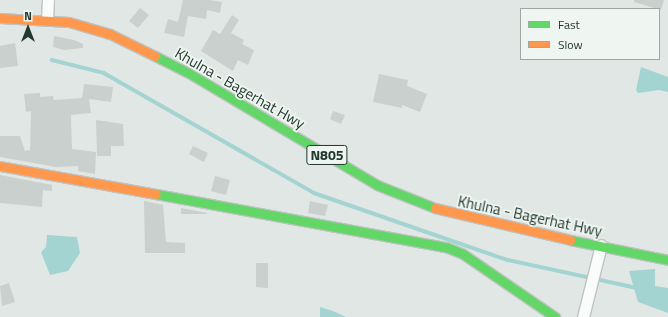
<!DOCTYPE html>
<style>
body{margin:0}
#map{position:relative;width:668px;height:317px;overflow:hidden;background:#e1e7e4;font-family:"Titillium Web",sans-serif}
div>[style]{position:absolute}
.water>*{inset:0;background:#a4d4d1}
.stream>*{height:3.5px;margin:-1.75px;padding:0 1.75px;transform-origin:1.75px;border-radius:1.75px;background:#a4d4d1}
.building>*{inset:0;background:#cad0cd}
.roads{filter:drop-shadow(1px 0 #bec3c1) drop-shadow(-1px 0 #bec3c1) drop-shadow(0 1px #bec3c1) drop-shadow(0 -1px #bec3c1)}
.street>*{height:11px;margin:-5.5px;padding:0 5.5px;transform-origin:5.5px;border-radius:5.5px;background:#fafbfb}
.fast>*{height:9px;margin:-4.5px;padding:0 4.5px;transform-origin:4.5px;border-radius:4.5px;background:#63d668}
.slow>*{height:9px;margin:-4.5px;padding:0 4.5px;transform-origin:4.5px;border-radius:4.5px;background:#ff974d}
span{translate:-50% -50%;white-space:nowrap;text-align:center;line-height:1.15;-webkit-text-stroke:3.5px #eff6f1;paint-order:stroke}
.shield-label span{padding:1px 3px;background:#eff6f1;border:1px solid;border-radius:3px;-webkit-text-stroke-width:0}
.shield-label{font-size:14px;color:#21382e;font-weight:700}
.street-label{font-size:15px;color:#21382e}
.legend{position:absolute;left:520px;top:8px;width:140px;height:52px;box-sizing:border-box;background:#eff6f1;border:1px solid #9daaa3;margin:0;padding:5px 7px;list-style:none;font-size:12px;color:#21382e}
.legend li{display:flex;align-items:center;gap:8px;height:20px}
.legend b{width:20px;border:1px solid #9daaa3}
.north{position:absolute;left:8px;top:8px;width:40px;height:40px;-webkit-text-stroke:3px #eff6f1;paint-order:stroke;rotate:0deg;font-size:11px;font-weight:700;line-height:16px;text-align:center;color:#21382e}
.north::after{content:'';display:block;margin:auto;width:14px;height:18px;background:#21382e;clip-path:polygon(50% 0,100% 100%,50% 72%,0 100%)}
</style>
<div id="map">
<div class="water">
<i style="clip-path:polygon(641px 67px,668px 77px,668px 92px,659px 90px,638px 93px,636px 90px)"></i>
<i style="clip-path:polygon(47px 235px,77px 237px,80px 253px,68px 271px,50px 275px,41px 252px,46px 247px)"></i>
<i style="clip-path:polygon(655px 269px,655px 286px,668px 288px,668px 313px,638px 302px,629px 271px)"></i>
<i style="clip-path:polygon(320px 307px,333px 311px,346px 317px,320px 317px)"></i>
</div>
<div class="stream">
<i style="left:52px;top:60px;width:54px;rotate:14deg"></i>
<i style="left:104px;top:73px;width:242px;rotate:29.7deg"></i>
<i style="left:314px;top:193px;width:205px;rotate:19.1deg"></i>
<i style="left:508px;top:260px;width:133px;rotate:12.2deg"></i>
</div>
<div class="building">
<i style="clip-path:polygon(183px 0,210px 0,222px 2px,220px 13px,207px 10px,206px 19px,188px 16px,184px 37px,164px 33px,168px 19px,178px 22px)"></i>
<i style="clip-path:polygon(634px 0,664px 0,661px 10px,634px 2px)"></i>
<i style="clip-path:polygon(140px 8px,149px 15px,138px 28px,129px 21px)"></i>
<i style="clip-path:polygon(232px 15px,239px 20px,231px 33px,244px 40px,242px 44px,254px 50px,248px 65px,238px 60px,233px 71px,201px 51px,213px 30px,220px 34px)"></i>
<i style="clip-path:polygon(54px 36px,74px 40px,83px 44px,83px 48px,64px 50px,53px 47px)"></i>
<i style="clip-path:polygon(15px 43px,18px 66px,0 68px,0 46px)"></i>
<i style="clip-path:polygon(379px 74px,408px 80px,407px 86px,427px 94px,420px 112px,402px 105px,402px 108px,373px 102px)"></i>
<i style="clip-path:polygon(84px 84px,113px 87px,111px 102px,89px 99px,91px 113px,71px 115px,72px 149px,96px 152px,95px 174px,78px 171px,78px 166px,56px 167px,0 157px,0 136px,20px 136px,25px 151px,30px 150px,31px 111px,26px 112px,24px 94px,40px 93px,40px 97px,53px 96px,54px 100px,82px 98px)"></i>
<i style="clip-path:polygon(333px 111px,345px 115px,341px 124px,330px 119px)"></i>
<i style="clip-path:polygon(96px 120px,123px 124px,124px 146px,111px 146px,111px 156px,97px 156px)"></i>
<i style="clip-path:polygon(193px 146px,208px 153px,204px 162px,189px 154px)"></i>
<i style="clip-path:polygon(0 175px,52px 185px,52px 191px,43px 190px,42px 207px,0 203px)"></i>
<i style="clip-path:polygon(215px 176px,230px 180px,226px 195px,211px 191px)"></i>
<i style="clip-path:polygon(144px 201px,163px 205px,166px 242px,185px 243px,185px 253px,145px 253px)"></i>
<i style="clip-path:polygon(310px 201px,328px 205px,325px 216px,308px 213px)"></i>
<i style="clip-path:polygon(181px 208px,207px 213px,207px 214px,181px 214px)"></i>
<i style="clip-path:polygon(256px 263px,268px 263px,268px 288px,256px 287px)"></i>
<i style="clip-path:polygon(9px 283px,15px 302px,2px 306px,0 286px)"></i>
</div>
<div class="roads">
<div class="street">
<i style="left:47px;top:19px;width:19px;rotate:-87deg"></i>
<i style="left:583px;top:317px;width:74px;rotate:-76deg"></i>
</div>
<div class="fast">
<i style="left:155px;top:56px;width:36px;rotate:27deg"></i>
<i style="left:187px;top:72px;width:221px;rotate:30.7deg"></i>
<i style="left:377px;top:185px;width:62px;rotate:21.6deg"></i>
<i style="left:156px;top:194px;width:295px;rotate:10.4deg"></i>
<i style="left:446px;top:247px;width:18px;rotate:22deg"></i>
<i style="left:463px;top:254px;width:112px;rotate:34.4deg"></i>
<i style="left:570px;top:240px;width:100px;rotate:11.5deg"></i>
</div>
<div class="slow">
<i style="left:0;top:18px;width:69px;rotate:3.3deg"></i>
<i style="left:69px;top:22px;width:43px;rotate:16.3deg"></i>
<i style="left:110px;top:34px;width:50px;rotate:26.1deg"></i>
<i style="left:0;top:166px;width:158px;rotate:10.2deg"></i>
<i style="left:435px;top:208px;width:139px;rotate:13.3deg"></i>
</div>
</div>
<div class="shield-label">
<span style="left:327px;top:155px">N805</span>
</div>
<div class="street-label">
<span style="left:240px;top:88px;rotate:30deg">Khulna - Bagerhat Hwy</span>
<span style="left:530px;top:216px;rotate:12deg">Khulna - Bagerhat Hwy</span>
</div>
<ul class="legend">
<li><b style="height:5px;background:#63d668"></b>Fast</li>
<li><b style="height:5px;background:#ff974d"></b>Slow</li>
</ul>
<div class="north">N</div>
</div>
